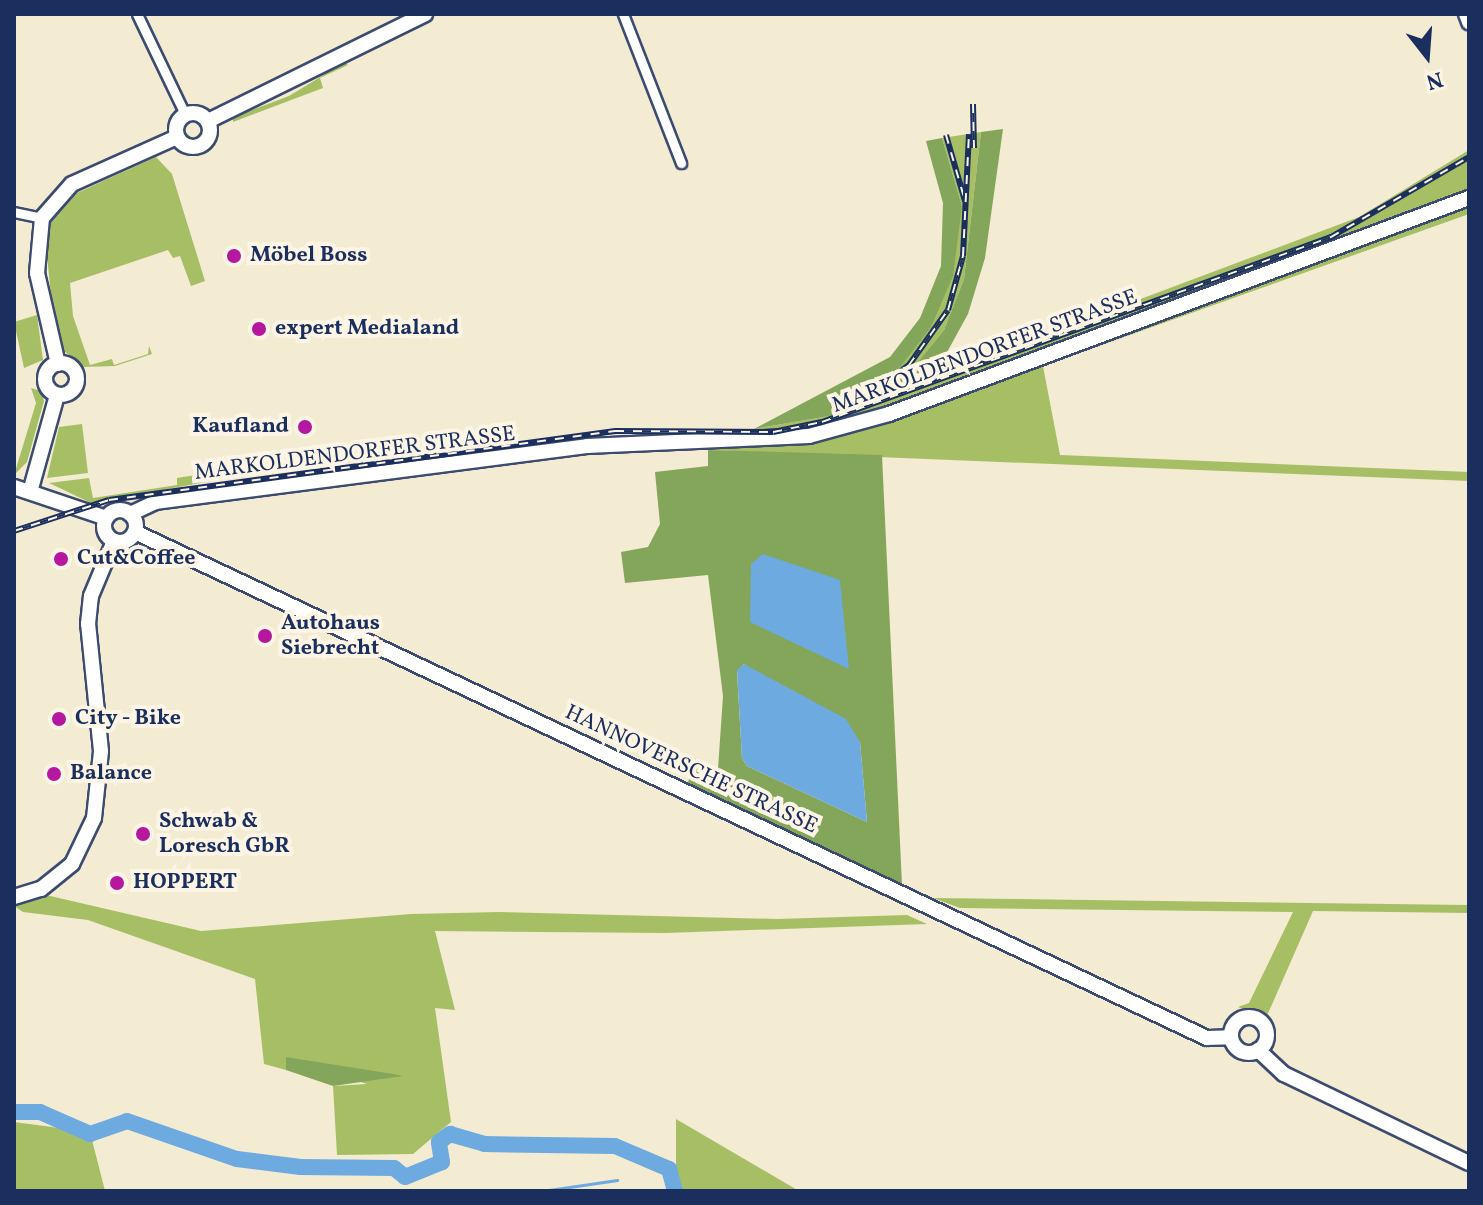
<!DOCTYPE html>
<meta charset="utf-8">
<style>
body{margin:0}
#map{position:relative;width:1483px;height:1205px;overflow:hidden;background:#f4ebd3;font-family:Vollkorn,serif}
div>[style]{position:absolute}
.green>*{inset:0;background:#a6bf65}
.forest>*{inset:0;background:#84a65a}
.water>*{inset:0;background:#6daadf}
.stream>*{height:3px;margin:-1.5px;padding:0 1.5px;transform-origin:1.5px;border-radius:1.5px;background:#6daadf}
.river>*{height:16px;margin:-8px;padding:0 8px;transform-origin:8px;border-radius:8px;background:#6daadf}
.roads{filter:drop-shadow(2px 0 #3c4b70) drop-shadow(-2px 0 #3c4b70) drop-shadow(0 2px #3c4b70) drop-shadow(0 -2px #3c4b70)}
.street>*{height:9px;margin:-4.5px;padding:0 4.5px;transform-origin:4.5px;border-radius:4.5px;background:#fff}
.secondary>*{height:14px;margin:-7px;padding:0 7px;transform-origin:7px;border-radius:7px;background:#fff}
.secondary>.ring{margin:-7px;padding:0;box-sizing:content-box;background:none;border:14px solid #fff;border-radius:50%}
.rail>*{height:6px;margin-top:-3px;transform-origin:0;background:repeating-linear-gradient(90deg,#fcf5e5 0 9px,#1b2f5e 0 18px);box-sizing:border-box;border-block:2px solid #1b2f5e}
.dots>*{width:22px;height:22px;translate:-50% -50%;box-sizing:border-box;border:4px solid #fcf5e5;border-radius:50%}
span{translate:-50% -50%;white-space:nowrap;text-align:center;line-height:1.15;-webkit-text-stroke:8px #fcf5e5;paint-order:stroke}
.poi-label{font-size:22px;color:#1b2f5e;font-weight:700}
.left{translate:0 -50%;text-align:left}
.right{translate:-100% -50%;text-align:right}
.street-label{font-size:22px;color:#1b2f5e}
.frame{position:absolute;inset:0;border:16px solid #1b2f5e;pointer-events:none}
.north{position:absolute;left:1387px;top:16px;width:80px;height:80px;-webkit-text-stroke:6px #fcf5e5;paint-order:stroke;rotate:163deg;font-size:22px;font-weight:700;line-height:32px;text-align:center;color:#1b2f5e}
.north::after{content:'';display:block;margin:auto;width:28px;height:36px;background:#1b2f5e;clip-path:polygon(50% 0,100% 100%,50% 72%,0 100%)}
</style>
<div id="map">
<div class="green">
<i style="clip-path:polygon(345px 62px,348px 65px,320px 78px,323px 88px,233px 122px,233px 117px,289px 96px)"></i>
<i style="clip-path:polygon(981px 132px,964px 279px,944px 330px,908px 374px,877px 398px,1359px 217px,1469px 150px,1469px 214px,1043px 366px,1060px 455px,1469px 472px,1469px 481px,708px 450px,754px 429px,835px 415px,931px 327px,962px 206px,942px 138px)"></i>
<i style="clip-path:polygon(156px 157px,172px 174px,205px 281px,191px 286px,180px 256px,173px 258px,168px 250px,70px 283px,73px 316px,90px 365px,112px 359px,114px 365px,148px 354px,149px 346px,152px 354px,115px 366px,83px 367px,64px 351px,53px 315px,46px 246px,51px 222px,77px 193px)"></i>
<i style="clip-path:polygon(37px 315px,43px 360px,24px 368px,14px 322px)"></i>
<i style="clip-path:polygon(31px 388px,41px 391px,44px 401px,27px 462px,14px 475px,36px 403px)"></i>
<i style="clip-path:polygon(82px 424px,88px 473px,47px 478px,59px 427px)"></i>
<i style="clip-path:polygon(227px 470px,228px 478px,91px 503px,49px 483px,89px 478px,93px 498px,177px 485px,177px 478px)"></i>
<i style="clip-path:polygon(46px 895px,201px 931px,411px 914px,500px 912px,777px 919px,907px 915px,927px 924px,666px 933px,435px 931px,455px 1010px,435px 1008px,451px 1122px,413px 1154px,337px 1155px,333px 1086px,367px 1084px,286px 1058px,286px 1070px,264px 1064px,255px 979px,88px 920px,23px 912px,14px 906px)"></i>
<i style="clip-path:polygon(933px 898px,1469px 905px,1469px 913px,1313px 911px,1266px 1018px,1238px 1007px,1249px 1003px,1293px 912px,960px 908px)"></i>
<i style="clip-path:polygon(676px 1119px,799px 1191px,682px 1191px,676px 1167px)"></i>
<i style="clip-path:polygon(14px 1122px,90px 1132px,105px 1191px,14px 1191px)"></i>
</div>
<div class="forest">
<i style="clip-path:polygon(1003px 129px,985px 258px,968px 314px,935px 374px,873px 400px,908px 374px,944px 330px,964px 279px,981px 132px)"></i>
<i style="clip-path:polygon(942px 138px,962px 206px,953px 276px,931px 327px,898px 370px,835px 415px,754px 429px,890px 357px,920px 318px,941px 266px,943px 203px,926px 141px)"></i>
<i style="clip-path:polygon(evenodd,708px 450px,882px 455px,902px 885px,687px 786px,695px 759px,718px 769px,723px 696px,708px 575px,625px 583px,621px 552px,648px 547px,660px 524px,655px 472px,708px 466px,708px 450px,744px 664px,860px 742px,867px 822px,747px 766px,742px 758px,737px 671px,744px 664px)"></i>
<i style="clip-path:polygon(286px 1057px,393px 1074px,403px 1076px,333px 1086px,286px 1070px)"></i>
</div>
<div class="water">
<i style="clip-path:polygon(763px 554px,840px 580px,849px 669px,750px 622px,751px 564px)"></i>
<i style="clip-path:polygon(744px 664px,846px 719px,860px 742px,867px 822px,747px 766px,742px 758px,737px 670px)"></i>
</div>
<div class="stream">
<i style="left:542px;top:1191px;width:76px;rotate:-8.3deg"></i>
</div>
<div class="river">
<i style="left:14px;top:1112px;width:26px"></i>
<i style="left:40px;top:1112px;width:55px;rotate:23.7deg"></i>
<i style="left:90px;top:1134px;width:39px;rotate:-19deg"></i>
<i style="left:127px;top:1121px;width:116px;rotate:19.1deg"></i>
<i style="left:237px;top:1159px;width:64px;rotate:7.2deg"></i>
<i style="left:300px;top:1167px;width:94px;rotate:0.6deg"></i>
<i style="left:394px;top:1168px;width:14px;rotate:39deg"></i>
<i style="left:405px;top:1177px;width:40px;rotate:-22deg"></i>
<i style="left:442px;top:1162px;width:20px;rotate:-99deg"></i>
<i style="left:439px;top:1142px;width:14px;rotate:-36deg"></i>
<i style="left:450px;top:1134px;width:35px;rotate:16deg"></i>
<i style="left:484px;top:1144px;width:131px;rotate:0.9deg"></i>
<i style="left:615px;top:1146px;width:59px;rotate:23.1deg"></i>
<i style="left:669px;top:1169px;width:23px;rotate:75deg"></i>
</div>
<div class="roads">
<div class="street">
<i style="left:137px;top:14px;width:111px;rotate:64.4deg"></i>
<i style="left:623px;top:14px;width:160px;rotate:68.7deg"></i>
<i style="left:14px;top:212px;width:29px;rotate:12deg"></i>
</div>
<div class="secondary">
<i style="left:1466px;top:14px;width:9px;rotate:69deg"></i>
<i class="ring" style="left:176px;top:113px;width:20px;height:20px"></i>
<i style="left:208px;top:121px;width:242px;rotate:-26.2deg"></i>
<i class="ring" style="left:45px;top:363px;width:18px;height:18px"></i>
<i style="left:58px;top:364px;width:93px;rotate:-103deg"></i>
<i style="left:37px;top:273px;width:55px;rotate:-84.8deg"></i>
<i style="left:42px;top:218px;width:45px;rotate:-48.6deg"></i>
<i style="left:72px;top:184px;width:115px;rotate:-24.1deg"></i>
<i style="left:14px;top:487px;width:97px;rotate:18.6deg"></i>
<i style="left:30px;top:492px;width:101px;rotate:-74.4deg"></i>
<i class="ring" style="left:104px;top:510px;width:18px;height:18px"></i>
<i style="left:130px;top:514px;width:29px;rotate:-25deg"></i>
<i style="left:156px;top:502px;width:435px;rotate:-7.4deg"></i>
<i style="left:587px;top:446px;width:222px;rotate:-2.6deg"></i>
<i style="left:809px;top:436px;width:83px;rotate:-15.4deg"></i>
<i style="left:889px;top:414px;width:619px;rotate:-20.43deg"></i>
<i style="left:135px;top:532px;width:1185px;rotate:25.27deg"></i>
<i style="left:1207px;top:1038px;width:24px;rotate:-2deg"></i>
<i style="left:14px;top:897px;width:28px;rotate:-17deg"></i>
<i style="left:41px;top:889px;width:40px;rotate:-39deg"></i>
<i style="left:72px;top:864px;width:51px;rotate:-64.4deg"></i>
<i style="left:94px;top:818px;width:67px;rotate:-84deg"></i>
<i style="left:101px;top:751px;width:128px;rotate:-95.8deg"></i>
<i style="left:88px;top:624px;width:28px;rotate:-84deg"></i>
<i style="left:91px;top:596px;width:60px;rotate:-67.3deg"></i>
<i class="ring" style="left:1231px;top:1017px;width:22px;height:22px"></i>
<i style="left:1258px;top:1050px;width:35px;rotate:43deg"></i>
<i style="left:1284px;top:1074px;width:205px;rotate:25.7deg"></i>
</div>
</div>
<div class="rail">
<i style="left:973px;top:104px;width:44px;rotate:88.7deg"></i>
<i style="left:946px;top:135px;width:69px;rotate:73.9deg"></i>
<i style="left:864px;top:400px;width:57px;rotate:-37.9deg"></i>
<i style="left:909px;top:365px;width:67px;rotate:-54.7deg"></i>
<i style="left:948px;top:310px;width:56px;rotate:-74.5deg"></i>
<i style="left:963px;top:256px;width:122px;rotate:-87.2deg"></i>
<i style="left:14px;top:531px;width:100px;rotate:-18.1deg"></i>
<i style="left:109px;top:500px;width:511px;rotate:-7.77deg"></i>
<i style="left:615px;top:431px;width:158px;rotate:0.4deg"></i>
<i style="left:773px;top:432px;width:50px;rotate:-11.5deg"></i>
<i style="left:822px;top:422px;width:542px;rotate:-19.97deg"></i>
<i style="left:1331px;top:237px;width:160px;rotate:-30.1deg"></i>
</div>
<div class="dots">
<i style="left:234px;top:256px;background:#b5179e"></i>
<i style="left:259px;top:329px;background:#b5179e"></i>
<i style="left:305px;top:427px;background:#b5179e"></i>
<i style="left:61px;top:559px;background:#b5179e"></i>
<i style="left:265px;top:636px;background:#b5179e"></i>
<i style="left:59px;top:719px;background:#b5179e"></i>
<i style="left:54px;top:774px;background:#b5179e"></i>
<i style="left:143px;top:834px;background:#b5179e"></i>
<i style="left:117px;top:883px;background:#b5179e"></i>
</div>
<div class="poi-label">
<span class="left" style="left:250px;top:256px">Möbel Boss</span>
<span class="left" style="left:275px;top:329px">expert Medialand</span>
<span class="right" style="left:289px;top:427px">Kaufland</span>
<span class="left" style="left:77px;top:559px">Cut&amp;Coffee</span>
<span class="left" style="left:281px;top:636px">Autohaus<br>Siebrecht</span>
<span class="left" style="left:75px;top:719px">City - Bike</span>
<span class="left" style="left:70px;top:774px">Balance</span>
<span class="left" style="left:159px;top:834px">Schwab &amp;<br>Loresch GbR</span>
<span class="left" style="left:133px;top:883px">HOPPERT</span>
</div>
<div class="street-label">
<span style="left:985px;top:352px;rotate:-20deg">MARKOLDENDORFER STRASSE</span>
<span style="left:355px;top:454px;rotate:-7deg">MARKOLDENDORFER STRASSE</span>
<span style="left:691px;top:770px;rotate:25deg">HANNOVERSCHE STRASSE</span>
</div>
<div class="frame"></div>
<div class="north">N</div>
</div>
